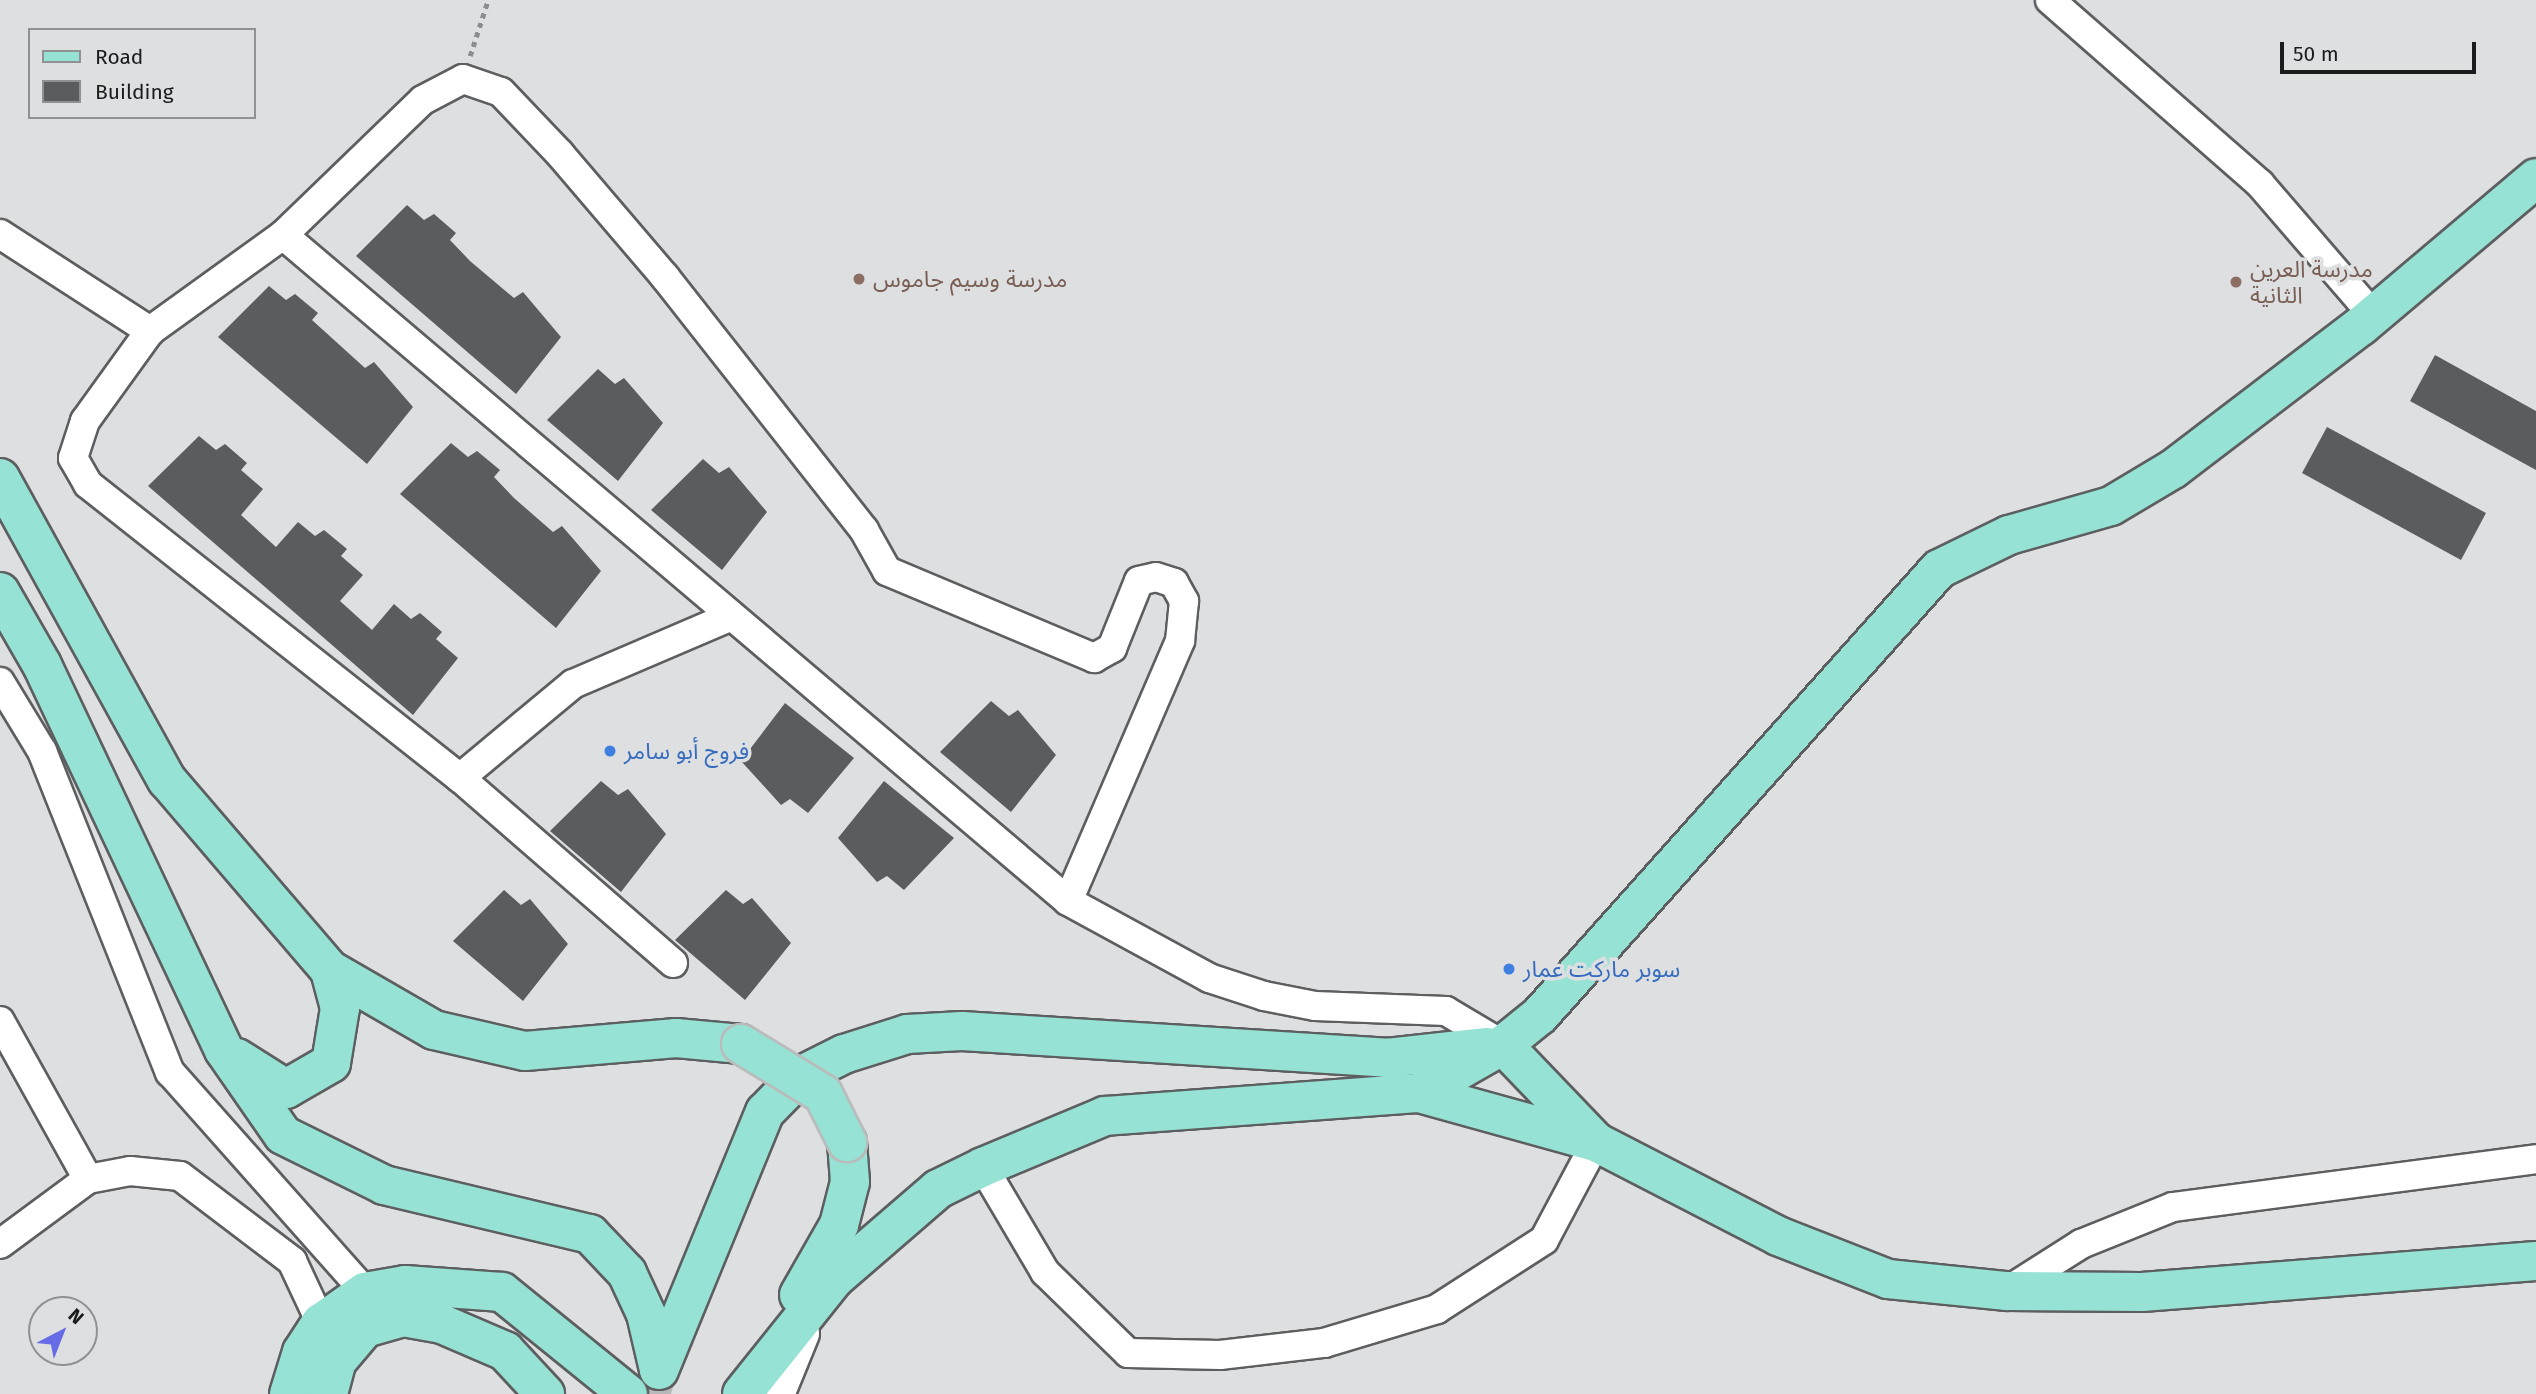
<!DOCTYPE html>
<meta charset="utf-8">
<style>
body{margin:0}
#map{position:relative;width:2536px;height:1394px;overflow:hidden;background:#dedfe1;font-family:"Fira Sans","Noto Sans Arabic",sans-serif}
div>[style]{position:absolute}
.building>*{inset:0;background:#5b5c5d}
.primary-tunnel>*{height:38px;margin-top:-19px;transform-origin:0;background:repeating-linear-gradient(90deg,#b7b8b9 0 38px,transparent 0 57px)}
.path>*{height:4.5px;margin-top:-2.25px;transform-origin:0;background:repeating-linear-gradient(90deg,#8c8d8e 0 5px,transparent 0 10px)}
.roads{filter:drop-shadow(2px 0 #5d5e60) drop-shadow(-2px 0 #5d5e60) drop-shadow(0 2px #5d5e60) drop-shadow(0 -2px #5d5e60)}
.minor>*{height:28px;margin:-14px;padding:0 14px;transform-origin:14px;border-radius:14px;background:#fff}
.tertiary>*{height:35px;margin:-17.5px;padding:0 17.5px;transform-origin:17.5px;border-radius:17.5px;background:#fff}
.primary>*{height:38px;margin:-19px;padding:0 19px;transform-origin:19px;border-radius:19px;background:#96e2d4}
.bridges{filter:drop-shadow(2px 0 #babbbb) drop-shadow(-2px 0 #babbbb) drop-shadow(0 2px #babbbb) drop-shadow(0 -2px #babbbb)}
.primary-bridge>*{height:38px;margin:-19px;padding:0 19px;transform-origin:19px;border-radius:19px;background:#96e2d4}
.dots>*{width:19px;height:19px;translate:-50% -50%;box-sizing:border-box;border:4px solid #dedfe1;border-radius:50%}
span{translate:-50% -50%;white-space:nowrap;text-align:center;line-height:1.15;-webkit-text-stroke:7px #dedfe1;paint-order:stroke}
.education-label{font-size:23px;color:#785e54}
.left{translate:0 -50%;text-align:left}
.shop-label{font-size:23px;color:#366cbe}
.legend{position:absolute;left:28px;top:28px;width:228px;height:91px;box-sizing:border-box;background:#dedfe1;border:2px solid #909192;margin:0;padding:9px 12px;list-style:none;font-size:21px;color:#1a1b1b}
.legend li{display:flex;align-items:center;gap:14px;height:35px}
.legend b{width:35px;border:2px solid #909192}
.north{position:absolute;left:28px;top:1296px;width:70px;height:70px;box-sizing:border-box;background:#dedfe1;border:2px solid #909192;border-radius:50%;rotate:42deg;font-size:19px;font-weight:700;line-height:28px;text-align:center;color:#1a1b1b}
.north::after{content:'';display:block;margin:auto;width:24px;height:32px;background:#666ce5;clip-path:polygon(50% 0,100% 100%,50% 72%,0 100%)}
.scale{position:absolute;left:2280px;top:42px;width:196px;height:32px;box-sizing:border-box;border:4px solid #1a1b1b;border-top:0;padding-left:9px;font-size:21px;line-height:24px;white-space:nowrap;color:#1a1b1b;-webkit-text-stroke:5px #dedfe1;paint-order:stroke}
</style>
<div id="map">
<div class="building">
<i style="clip-path:polygon(407px 205px,424px 220px,434px 214px,456px 233px,450px 240px,470px 261px,514px 298px,523px 292px,561px 337px,516px 394px,356px 256px)"></i>
<i style="clip-path:polygon(269px 286px,286px 300px,295px 294px,318px 313px,312px 320px,365px 368px,374px 362px,413px 407px,367px 464px,218px 337px)"></i>
<i style="clip-path:polygon(2435px 355px,2536px 411px,2536px 470px,2410px 401px)"></i>
<i style="clip-path:polygon(598px 369px,615px 384px,624px 378px,663px 423px,618px 481px,547px 420px)"></i>
<i style="clip-path:polygon(2327px 427px,2486px 513px,2461px 560px,2302px 473px)"></i>
<i style="clip-path:polygon(199px 436px,216px 450px,225px 444px,247px 463px,241px 470px,263px 489px,241px 515px,276px 547px,298px 522px,315px 536px,324px 530px,347px 549px,341px 556px,363px 575px,340px 601px,372px 630px,394px 604px,411px 619px,420px 613px,442px 632px,436px 639px,458px 658px,413px 715px,148px 486px)"></i>
<i style="clip-path:polygon(451px 443px,468px 457px,477px 451px,500px 470px,494px 477px,514px 498px,553px 532px,562px 526px,601px 571px,556px 628px,400px 494px)"></i>
<i style="clip-path:polygon(703px 459px,719px 473px,729px 467px,767px 512px,722px 570px,651px 510px)"></i>
<i style="clip-path:polygon(991px 701px,1009px 716px,1018px 710px,1056px 755px,1011px 812px,940px 752px)"></i>
<i style="clip-path:polygon(785px 703px,854px 758px,808px 813px,790px 799px,781px 805px,741px 761px)"></i>
<i style="clip-path:polygon(601px 781px,618px 795px,628px 789px,666px 834px,621px 892px,550px 831px)"></i>
<i style="clip-path:polygon(884px 781px,954px 838px,904px 890px,887px 876px,877px 882px,838px 838px)"></i>
<i style="clip-path:polygon(504px 890px,521px 905px,530px 899px,568px 944px,523px 1001px,453px 941px)"></i>
<i style="clip-path:polygon(726px 890px,743px 904px,752px 898px,791px 943px,745px 1000px,675px 940px)"></i>
</div>
<div class="primary-tunnel">
<i style="left:651px;top:1394px;width:25px;rotate:-72deg"></i>
</div>
<div class="path">
<i style="left:470px;top:56px;width:59px;rotate:-72.2deg"></i>
</div>
<div class="roads">
<div class="minor">
<i style="left:2050px;top:0;width:279px;rotate:41.2deg"></i>
<i style="left:2260px;top:184px;width:173px;rotate:49.2deg"></i>
<i style="left:0;top:234px;width:179px;rotate:32.9deg"></i>
<i style="left:283px;top:235px;width:1029px;rotate:40.31deg"></i>
<i style="left:1068px;top:901px;width:161px;rotate:28.6deg"></i>
<i style="left:1209px;top:978px;width:58px;rotate:18.1deg"></i>
<i style="left:1264px;top:996px;width:52px;rotate:11.1deg"></i>
<i style="left:1315px;top:1006px;width:131px;rotate:2.2deg"></i>
<i style="left:1446px;top:1011px;width:66px;rotate:30.8deg"></i>
<i style="left:0;top:682px;width:81px;rotate:58.7deg"></i>
<i style="left:42px;top:751px;width:346px;rotate:68.3deg"></i>
<i style="left:170px;top:1072px;width:294px;rotate:48.4deg"></i>
<i style="left:460px;top:778px;width:147px;rotate:-39.8deg"></i>
<i style="left:573px;top:684px;width:168px;rotate:-23.2deg"></i>
<i style="left:673px;top:963px;width:282px;rotate:-139deg"></i>
<i style="left:460px;top:778px;width:474px;rotate:-141.7deg"></i>
<i style="left:88px;top:484px;width:30px;rotate:-120deg"></i>
<i style="left:73px;top:458px;width:39px;rotate:-72deg"></i>
<i style="left:85px;top:421px;width:111px;rotate:-54.2deg"></i>
<i style="left:150px;top:331px;width:164px;rotate:-35.8deg"></i>
<i style="left:283px;top:235px;width:194px;rotate:-44deg"></i>
<i style="left:423px;top:100px;width:45px;rotate:-27.7deg"></i>
<i style="left:463px;top:79px;width:40px;rotate:18.9deg"></i>
<i style="left:501px;top:92px;width:86px;rotate:46.4deg"></i>
<i style="left:560px;top:154px;width:162px;rotate:49.5deg"></i>
<i style="left:665px;top:277px;width:322px;rotate:51.8deg"></i>
<i style="left:864px;top:530px;width:47px;rotate:60.7deg"></i>
<i style="left:887px;top:571px;width:225px;rotate:22.8deg"></i>
<i style="left:1094px;top:658px;width:21px;rotate:-29deg"></i>
<i style="left:1112px;top:648px;width:72px;rotate:-68.1deg"></i>
<i style="left:1139px;top:581px;width:17px;rotate:-13deg"></i>
<i style="left:1156px;top:577px;width:19px;rotate:18deg"></i>
<i style="left:1174px;top:583px;width:21px;rotate:61deg"></i>
<i style="left:1184px;top:601px;width:40px;rotate:95.7deg"></i>
<i style="left:1180px;top:641px;width:283px;rotate:113.3deg"></i>
<i style="left:0;top:1021px;width:181px;rotate:60.9deg"></i>
<i style="left:983px;top:1167px;width:122px;rotate:59.4deg"></i>
<i style="left:1045px;top:1272px;width:116px;rotate:44.3deg"></i>
<i style="left:1128px;top:1353px;width:92px;rotate:1.2deg"></i>
<i style="left:1220px;top:1355px;width:105px;rotate:-6.6deg"></i>
<i style="left:1324px;top:1343px;width:118px;rotate:-16.7deg"></i>
<i style="left:1437px;top:1309px;width:127px;rotate:-32.8deg"></i>
<i style="left:1544px;top:1240px;width:111px;rotate:-62deg"></i>
<i style="left:0;top:1244px;width:109px;rotate:-36.5deg"></i>
<i style="left:88px;top:1179px;width:43px;rotate:-10.8deg"></i>
<i style="left:130px;top:1171px;width:50px;rotate:5.7deg"></i>
<i style="left:180px;top:1176px;width:141px;rotate:37.2deg"></i>
<i style="left:292px;top:1261px;width:68px;rotate:64.9deg"></i>
<i style="left:2007px;top:1291px;width:88px;rotate:-32.4deg"></i>
<i style="left:2081px;top:1244px;width:99px;rotate:-21.9deg"></i>
<i style="left:2173px;top:1207px;width:366px;rotate:-7.5deg"></i>
</div>
<div class="tertiary">
<i style="left:776px;top:1394px;width:66px;rotate:-67.7deg"></i>
</div>
<div class="primary">
<i style="left:0;top:478px;width:345px;rotate:61.1deg"></i>
<i style="left:167px;top:780px;width:250px;rotate:49.4deg"></i>
<i style="left:330px;top:970px;width:120px;rotate:30deg"></i>
<i style="left:434px;top:1030px;width:93px;rotate:13deg"></i>
<i style="left:525px;top:1051px;width:152px;rotate:-4.9deg"></i>
<i style="left:676px;top:1038px;width:65px;rotate:5.3deg"></i>
<i style="left:0;top:592px;width:84px;rotate:60.1deg"></i>
<i style="left:42px;top:665px;width:426px;rotate:64.7deg"></i>
<i style="left:224px;top:1050px;width:103px;rotate:55.2deg"></i>
<i style="left:283px;top:1135px;width:113px;rotate:26.3deg"></i>
<i style="left:384px;top:1185px;width:212px;rotate:13.4deg"></i>
<i style="left:590px;top:1234px;width:54px;rotate:46.5deg"></i>
<i style="left:627px;top:1273px;width:45px;rotate:65.1deg"></i>
<i style="left:646px;top:1314px;width:57px;rotate:76.9deg"></i>
<i style="left:1503px;top:1045px;width:134px;rotate:46.2deg"></i>
<i style="left:237px;top:1058px;width:58px;rotate:32.3deg"></i>
<i style="left:286px;top:1089px;width:52px;rotate:-30deg"></i>
<i style="left:331px;top:1063px;width:56px;rotate:-80.7deg"></i>
<i style="left:340px;top:1008px;width:39px;rotate:-105deg"></i>
<i style="left:1419px;top:1093px;width:184px;rotate:15.5deg"></i>
<i style="left:1596px;top:1142px;width:205px;rotate:27.3deg"></i>
<i style="left:1778px;top:1236px;width:118px;rotate:21.4deg"></i>
<i style="left:1888px;top:1279px;width:120px;rotate:5.8deg"></i>
<i style="left:2007px;top:1291px;width:135px;rotate:0.4deg"></i>
<i style="left:2142px;top:1292px;width:395px;rotate:-4.5deg"></i>
<i style="left:799px;top:1295px;width:81px;rotate:-60.3deg"></i>
<i style="left:839px;top:1225px;width:44px;rotate:-75.7deg"></i>
<i style="left:850px;top:1182px;width:40px;rotate:-94.3deg"></i>
<i style="left:659px;top:1370px;width:279px;rotate:-67.7deg"></i>
<i style="left:765px;top:1112px;width:50px;rotate:-45.8deg"></i>
<i style="left:800px;top:1076px;width:49px;rotate:-26.6deg"></i>
<i style="left:844px;top:1054px;width:66px;rotate:-17.6deg"></i>
<i style="left:907px;top:1034px;width:55px;rotate:-3.1deg"></i>
<i style="left:962px;top:1031px;width:426px;rotate:3.6deg"></i>
<i style="left:1387px;top:1058px;width:101px;rotate:-6.3deg"></i>
<i style="left:289px;top:1394px;width:44px;rotate:-72.8deg"></i>
<i style="left:302px;top:1352px;width:35px;rotate:-57deg"></i>
<i style="left:321px;top:1323px;width:54px;rotate:-35.2deg"></i>
<i style="left:365px;top:1292px;width:41px;rotate:-9.9deg"></i>
<i style="left:405px;top:1285px;width:97px;rotate:4.1deg"></i>
<i style="left:502px;top:1292px;width:162px;rotate:39deg"></i>
<i style="left:328px;top:1394px;width:34px;rotate:-75deg"></i>
<i style="left:337px;top:1361px;width:43px;rotate:-49.7deg"></i>
<i style="left:365px;top:1328px;width:40px;rotate:-16deg"></i>
<i style="left:403px;top:1317px;width:40px;rotate:10deg"></i>
<i style="left:442px;top:1324px;width:69px;rotate:23.2deg"></i>
<i style="left:505px;top:1351px;width:59px;rotate:47.1deg"></i>
<i style="left:742px;top:1394px;width:149px;rotate:-51.3deg"></i>
<i style="left:835px;top:1278px;width:136px;rotate:-40.8deg"></i>
<i style="left:938px;top:1189px;width:50px;rotate:-26.1deg"></i>
<i style="left:983px;top:1167px;width:132px;rotate:-22.7deg"></i>
<i style="left:1105px;top:1116px;width:315px;rotate:-4.2deg"></i>
<i style="left:1419px;top:1093px;width:97px;rotate:-29.7deg"></i>
<i style="left:1503px;top:1045px;width:48px;rotate:-39deg"></i>
<i style="left:1540px;top:1015px;width:598px;rotate:-48.18deg"></i>
<i style="left:1939px;top:569px;width:78px;rotate:-25.9deg"></i>
<i style="left:2009px;top:535px;width:106px;rotate:-15.9deg"></i>
<i style="left:2111px;top:506px;width:72px;rotate:-30.8deg"></i>
<i style="left:2173px;top:469px;width:236px;rotate:-37.3deg"></i>
<i style="left:2361px;top:326px;width:229px;rotate:-40.2deg"></i>
</div>
</div>
<div class="bridges">
<div class="primary-bridge">
<i style="left:741px;top:1044px;width:96px;rotate:31.4deg"></i>
<i style="left:823px;top:1094px;width:54px;rotate:63.4deg"></i>
</div>
</div>
<div class="dots">
<i style="left:859px;top:279px;background:#8d6e63"></i>
<i style="left:2236px;top:282px;background:#8d6e63"></i>
<i style="left:610px;top:751px;background:#3f7fe0"></i>
<i style="left:1509px;top:969px;background:#3f7fe0"></i>
</div>
<div class="education-label">
<span class="left" style="left:2250px;top:282px">مدرسة العرين<br>الثانية</span>
<span class="left" style="left:873px;top:279px">مدرسة وسيم جاموس</span>
</div>
<div class="shop-label">
<span class="left" style="left:624px;top:751px">فروج أبو سامر</span>
<span class="left" style="left:1523px;top:969px">سوبر ماركت عمار</span>
</div>
<ul class="legend">
<li><b style="height:9px;background:#96e2d4"></b>Road</li>
<li><b style="height:19px;background:#5b5c5d"></b>Building</li>
</ul>
<div class="north">N</div>
<div class="scale">50 m</div>
</div>
